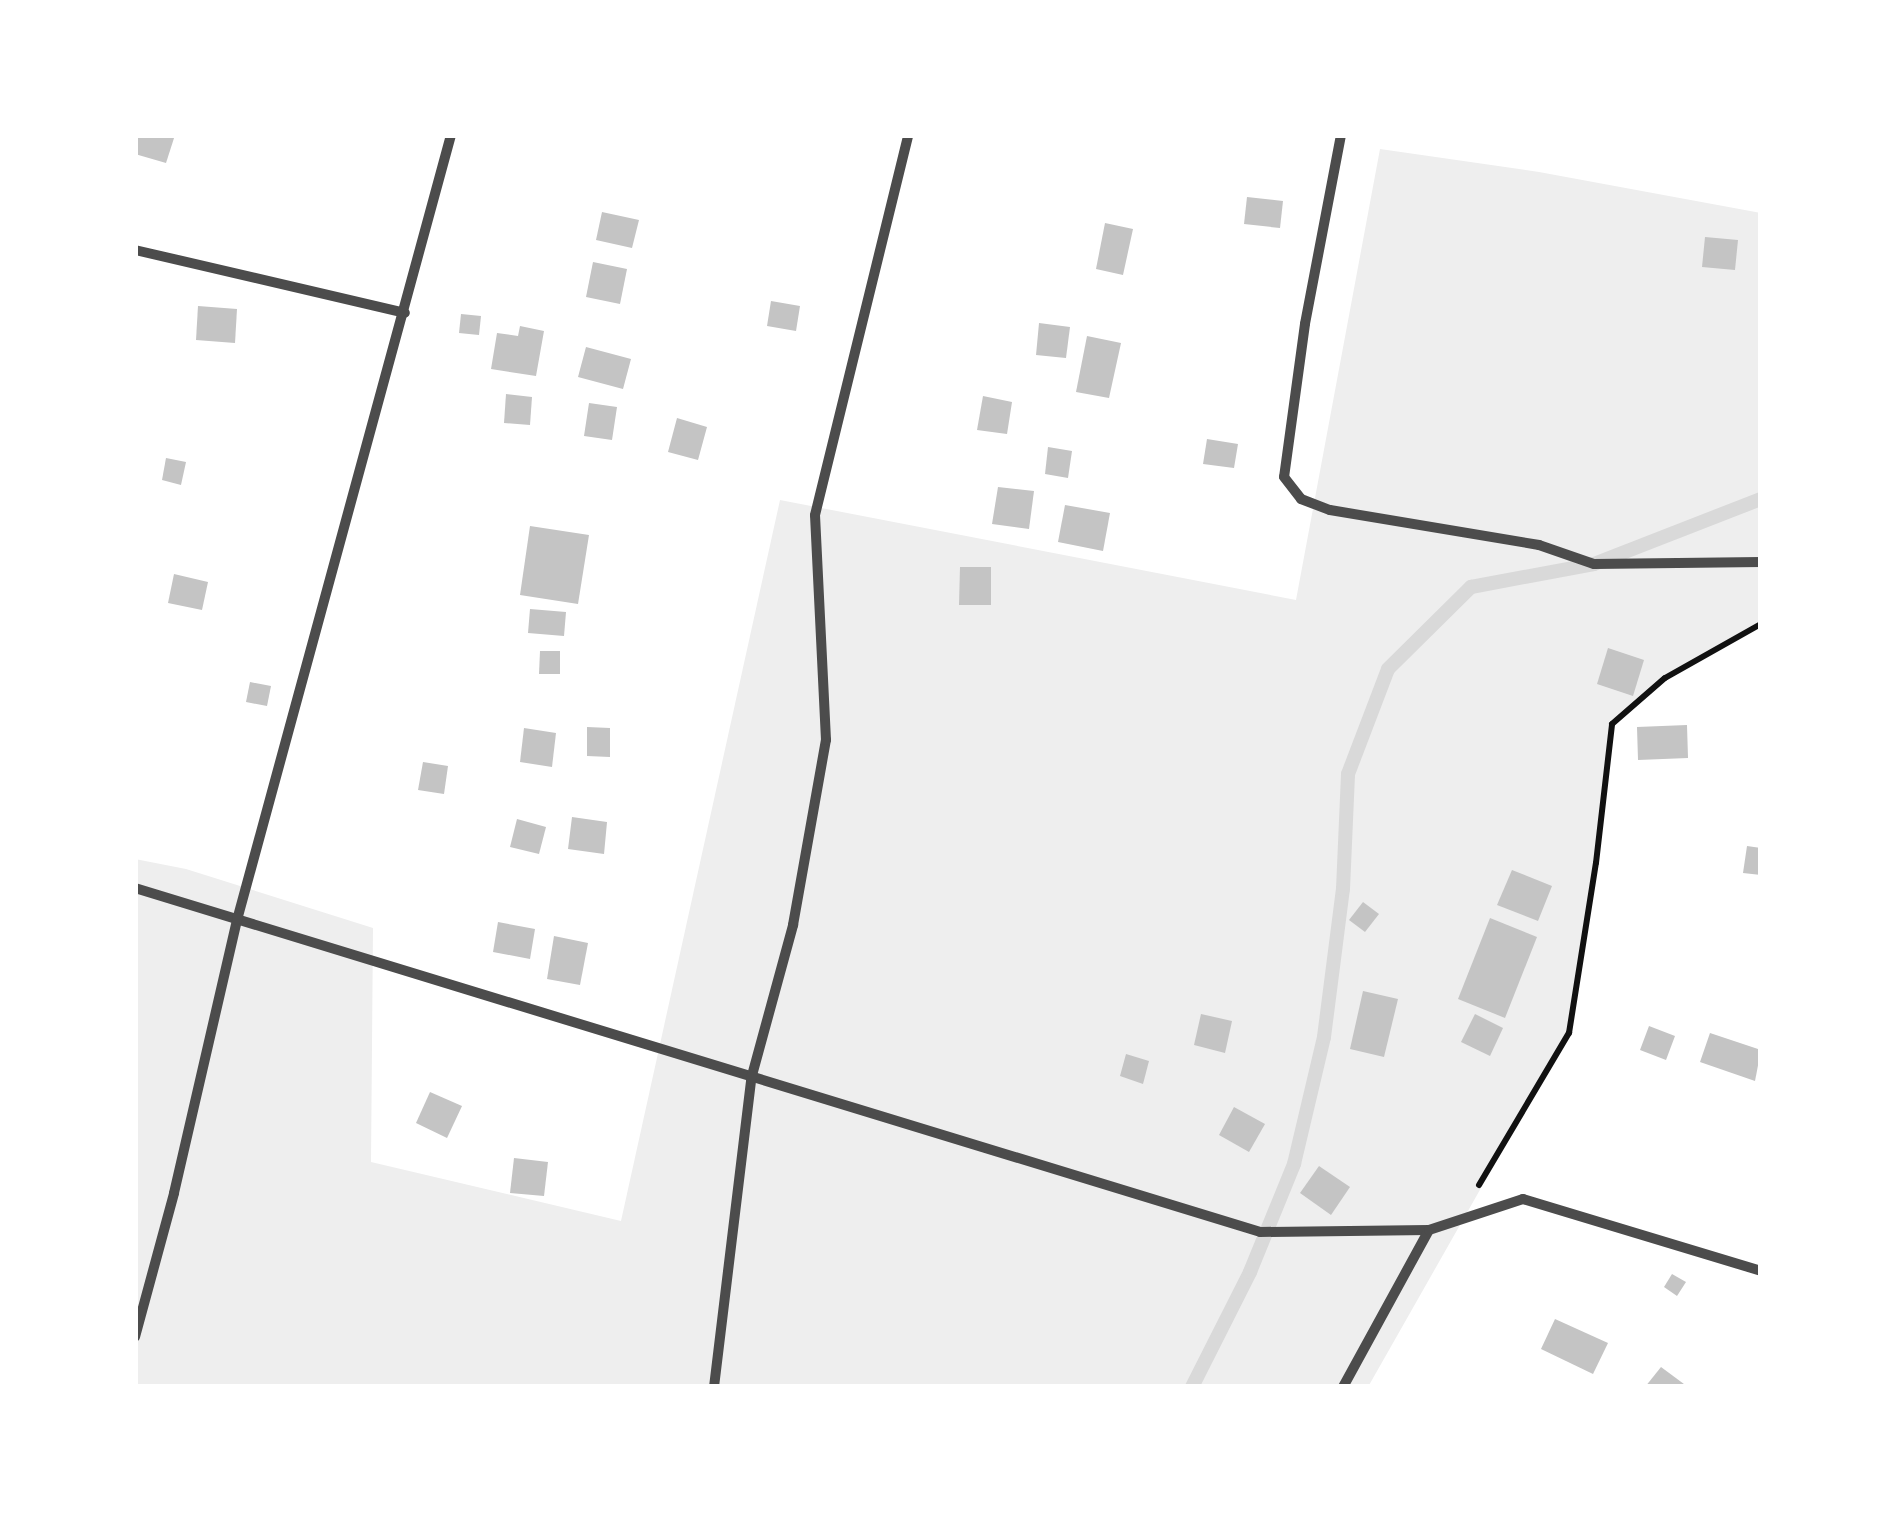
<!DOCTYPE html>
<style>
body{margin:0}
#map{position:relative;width:1896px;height:1522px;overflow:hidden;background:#fff;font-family:Figtree,sans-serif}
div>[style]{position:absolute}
.green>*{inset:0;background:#eee}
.stream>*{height:14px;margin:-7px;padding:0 7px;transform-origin:7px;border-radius:7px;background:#d9d9d9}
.building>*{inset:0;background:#c4c4c4}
.path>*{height:6px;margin:-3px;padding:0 3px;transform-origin:3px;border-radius:3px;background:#111}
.minor>*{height:10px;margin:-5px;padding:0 5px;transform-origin:5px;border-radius:5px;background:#4c4c4c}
span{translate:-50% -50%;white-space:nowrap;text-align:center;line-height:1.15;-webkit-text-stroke:8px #fff;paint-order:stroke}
.frame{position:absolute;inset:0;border:138px solid #fff;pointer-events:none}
</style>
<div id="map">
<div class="green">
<i style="clip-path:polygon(1380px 149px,1539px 172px,1761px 213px,1761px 624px,1665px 678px,1612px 724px,1596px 863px,1569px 1033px,1368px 1387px,135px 1387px,135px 859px,186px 869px,373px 928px,371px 1162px,621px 1221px,780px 500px,1296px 600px)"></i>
</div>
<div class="stream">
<i style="left:1192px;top:1387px;width:129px;rotate:-63.2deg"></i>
<i style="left:1250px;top:1272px;width:117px;rotate:-67.8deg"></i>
<i style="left:1294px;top:1164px;width:130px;rotate:-76.7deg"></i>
<i style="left:1324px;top:1037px;width:149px;rotate:-82.7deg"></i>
<i style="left:1343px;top:889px;width:115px;rotate:-87.5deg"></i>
<i style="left:1348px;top:774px;width:112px;rotate:-69.1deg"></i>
<i style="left:1388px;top:669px;width:117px;rotate:-44.7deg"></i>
<i style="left:1471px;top:587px;width:125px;rotate:-10.6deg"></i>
<i style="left:1594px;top:564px;width:179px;rotate:-21.3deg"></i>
</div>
<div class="building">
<i style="clip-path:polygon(135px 135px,175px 135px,166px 163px,135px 154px)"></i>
<i style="clip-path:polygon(1247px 197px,1283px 201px,1280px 228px,1244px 224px)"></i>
<i style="clip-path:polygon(602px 212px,639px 220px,632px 248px,596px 240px)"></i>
<i style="clip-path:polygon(1105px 223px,1133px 229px,1123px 275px,1096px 269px)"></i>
<i style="clip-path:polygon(1705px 237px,1738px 240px,1735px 270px,1702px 267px)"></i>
<i style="clip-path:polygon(593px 262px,627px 269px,620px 304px,586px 297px)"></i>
<i style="clip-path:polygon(771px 301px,800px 306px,796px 331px,767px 326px)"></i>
<i style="clip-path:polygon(198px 306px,237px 309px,235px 343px,196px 340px)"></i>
<i style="clip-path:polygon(461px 314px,481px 316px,479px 335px,459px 333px)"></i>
<i style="clip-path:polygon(1039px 323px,1070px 327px,1066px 358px,1036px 355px)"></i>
<i style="clip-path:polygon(520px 326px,544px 331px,536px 376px,491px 369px,497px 333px,518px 336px)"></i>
<i style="clip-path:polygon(1087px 336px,1121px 343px,1109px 398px,1076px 392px)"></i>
<i style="clip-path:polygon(586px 347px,631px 359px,623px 389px,578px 377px)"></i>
<i style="clip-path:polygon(506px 394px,532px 397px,530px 425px,504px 423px)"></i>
<i style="clip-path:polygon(983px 396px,1012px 402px,1007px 434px,977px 430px)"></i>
<i style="clip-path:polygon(589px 403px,617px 407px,612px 440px,584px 436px)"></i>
<i style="clip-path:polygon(677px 418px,707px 427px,698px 460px,668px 452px)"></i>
<i style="clip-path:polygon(1207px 439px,1238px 444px,1234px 468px,1203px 464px)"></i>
<i style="clip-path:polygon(1048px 447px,1072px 451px,1068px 478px,1045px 474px)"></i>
<i style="clip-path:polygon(166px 458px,186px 462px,181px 485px,162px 480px)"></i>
<i style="clip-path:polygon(998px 487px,1034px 491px,1029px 529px,992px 524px)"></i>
<i style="clip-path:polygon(1065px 505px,1110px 513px,1103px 551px,1058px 542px)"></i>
<i style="clip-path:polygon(530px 526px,589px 535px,578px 604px,520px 595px)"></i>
<i style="clip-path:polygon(960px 567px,991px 567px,991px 605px,959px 605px)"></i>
<i style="clip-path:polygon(174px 574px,208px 582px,202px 610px,168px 603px)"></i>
<i style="clip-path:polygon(530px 609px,566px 612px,564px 636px,528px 633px)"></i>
<i style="clip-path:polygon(1608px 648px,1644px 660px,1633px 696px,1597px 684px)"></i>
<i style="clip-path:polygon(540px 651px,560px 651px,560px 674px,539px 674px)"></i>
<i style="clip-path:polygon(250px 682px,271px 686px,267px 706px,246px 702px)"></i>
<i style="clip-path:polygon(1687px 725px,1688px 758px,1638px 760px,1637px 727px)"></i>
<i style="clip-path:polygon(587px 727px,610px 728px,610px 757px,587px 756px)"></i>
<i style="clip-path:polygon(524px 728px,556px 733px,552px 767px,520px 762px)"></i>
<i style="clip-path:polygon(423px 762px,448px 766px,444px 794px,418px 790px)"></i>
<i style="clip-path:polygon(572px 817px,607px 822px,604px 854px,568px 849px)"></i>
<i style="clip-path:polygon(517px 819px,546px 827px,539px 854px,510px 847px)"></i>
<i style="clip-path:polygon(1747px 846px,1761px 848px,1761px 875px,1743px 873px)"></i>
<i style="clip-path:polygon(1512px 870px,1552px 886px,1538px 921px,1497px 905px)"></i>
<i style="clip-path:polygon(1363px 902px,1379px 914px,1365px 932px,1349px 920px)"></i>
<i style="clip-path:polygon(1490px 918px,1537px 937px,1505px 1018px,1458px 999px)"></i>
<i style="clip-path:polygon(498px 922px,535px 929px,530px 959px,493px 952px)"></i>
<i style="clip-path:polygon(554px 936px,588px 943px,580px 985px,547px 979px)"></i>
<i style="clip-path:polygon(1363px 991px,1398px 999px,1384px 1057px,1350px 1049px)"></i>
<i style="clip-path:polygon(1201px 1014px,1232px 1021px,1225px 1053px,1194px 1045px)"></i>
<i style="clip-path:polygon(1475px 1014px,1503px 1028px,1490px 1056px,1461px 1042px)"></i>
<i style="clip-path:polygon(1649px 1026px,1675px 1036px,1666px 1060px,1640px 1050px)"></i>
<i style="clip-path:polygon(1710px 1033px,1761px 1050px,1755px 1081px,1700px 1062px)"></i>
<i style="clip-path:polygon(1126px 1054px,1149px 1061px,1143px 1084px,1120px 1076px)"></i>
<i style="clip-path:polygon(430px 1092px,462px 1106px,447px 1138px,416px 1123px)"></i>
<i style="clip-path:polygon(1234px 1107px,1265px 1124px,1249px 1152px,1219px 1135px)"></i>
<i style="clip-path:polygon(514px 1158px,548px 1162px,544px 1196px,510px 1193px)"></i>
<i style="clip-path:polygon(1319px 1166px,1350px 1187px,1331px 1215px,1300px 1193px)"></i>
<i style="clip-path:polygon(1672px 1274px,1686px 1282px,1677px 1296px,1664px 1287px)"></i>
<i style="clip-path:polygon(1555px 1319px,1608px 1343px,1593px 1374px,1541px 1349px)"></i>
<i style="clip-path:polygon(1661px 1367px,1688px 1387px,1645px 1387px)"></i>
</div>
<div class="path">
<i style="left:1479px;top:1185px;width:177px;rotate:-59.4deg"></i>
<i style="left:1569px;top:1033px;width:172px;rotate:-81deg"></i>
<i style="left:1596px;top:863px;width:140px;rotate:-83.4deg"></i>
<i style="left:1612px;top:724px;width:70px;rotate:-41deg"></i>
<i style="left:1665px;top:678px;width:110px;rotate:-29.4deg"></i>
</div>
<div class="minor">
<i style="left:1341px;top:135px;width:192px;rotate:100.8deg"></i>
<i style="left:1305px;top:324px;width:154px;rotate:97.8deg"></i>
<i style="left:1284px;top:477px;width:28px;rotate:52deg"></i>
<i style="left:1301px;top:499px;width:31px;rotate:21deg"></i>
<i style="left:1330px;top:510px;width:212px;rotate:9.5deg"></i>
<i style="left:1539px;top:545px;width:58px;rotate:19.1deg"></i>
<i style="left:1594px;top:564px;width:167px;rotate:-0.7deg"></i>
<i style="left:135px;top:250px;width:277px;rotate:13.1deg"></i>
<i style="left:135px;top:888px;width:1176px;rotate:17deg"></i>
<i style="left:1260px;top:1232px;width:169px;rotate:-0.7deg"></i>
<i style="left:135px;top:1337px;width:149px;rotate:-74.8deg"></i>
<i style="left:174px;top:1193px;width:280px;rotate:-77deg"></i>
<i style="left:237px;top:920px;width:814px;rotate:-74.75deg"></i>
<i style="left:714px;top:1387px;width:310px;rotate:-83.1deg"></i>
<i style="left:751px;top:1079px;width:160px;rotate:-74.7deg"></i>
<i style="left:793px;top:925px;width:188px;rotate:-79.9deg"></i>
<i style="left:826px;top:740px;width:225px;rotate:-92.8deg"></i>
<i style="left:815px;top:515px;width:391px;rotate:-76.2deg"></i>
<i style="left:1343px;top:1387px;width:179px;rotate:-61.3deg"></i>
<i style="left:1429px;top:1230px;width:99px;rotate:-18.3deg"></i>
<i style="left:1523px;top:1199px;width:249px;rotate:16.8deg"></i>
</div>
<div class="frame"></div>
</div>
